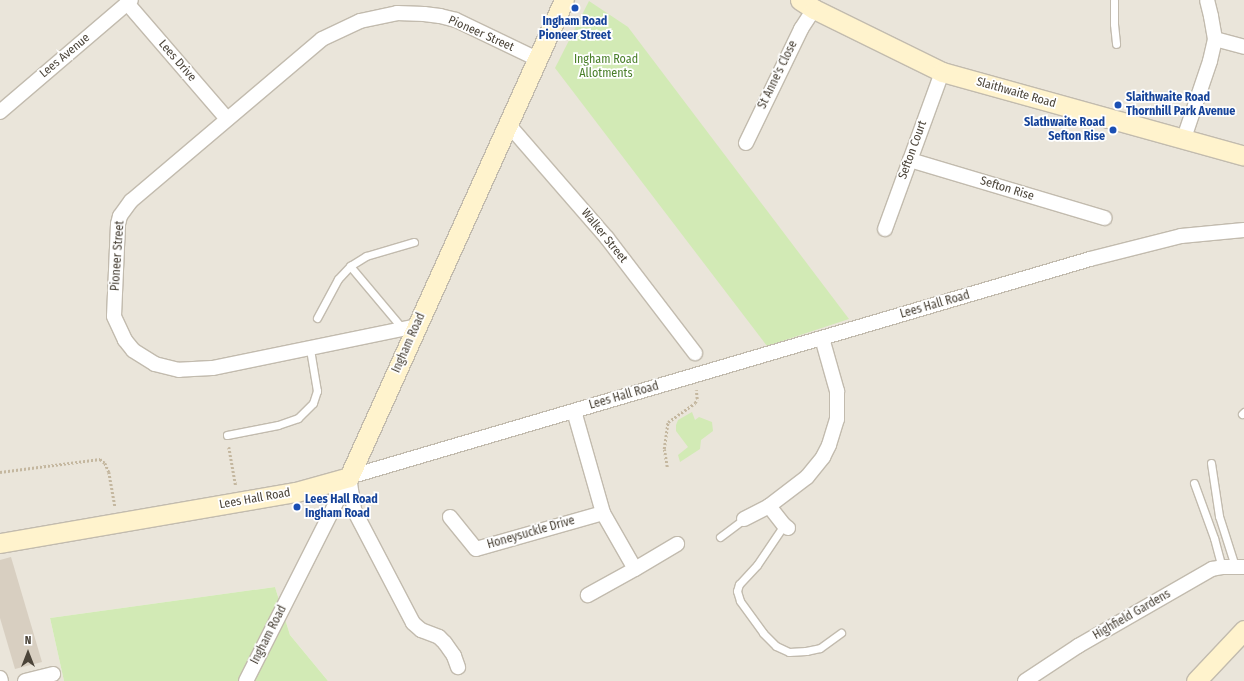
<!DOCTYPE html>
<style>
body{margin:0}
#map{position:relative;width:1244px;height:681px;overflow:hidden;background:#f6f3ec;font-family:"Fira Sans Condensed",sans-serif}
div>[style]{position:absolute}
.residential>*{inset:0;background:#eae5da}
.green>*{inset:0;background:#d2eab5}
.building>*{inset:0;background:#d8cfc1}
.path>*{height:2.5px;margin-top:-1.25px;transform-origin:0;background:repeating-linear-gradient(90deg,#c4b79f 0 2px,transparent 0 4px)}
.roads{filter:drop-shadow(1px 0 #c2bbae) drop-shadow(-1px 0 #c2bbae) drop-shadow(0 1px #c2bbae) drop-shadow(0 -1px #c2bbae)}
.lane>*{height:7px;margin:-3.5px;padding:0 3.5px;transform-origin:3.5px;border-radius:3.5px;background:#fff}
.street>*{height:14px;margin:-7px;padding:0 7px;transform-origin:7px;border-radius:7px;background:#fff}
.secondary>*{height:19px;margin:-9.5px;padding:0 9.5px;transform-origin:9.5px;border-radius:9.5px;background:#fff3cd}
.dots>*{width:11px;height:11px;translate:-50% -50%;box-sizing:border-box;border:2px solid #fff;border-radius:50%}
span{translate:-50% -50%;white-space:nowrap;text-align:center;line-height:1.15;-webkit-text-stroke:3.5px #fff;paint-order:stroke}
.transit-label{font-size:12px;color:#164399;font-weight:700}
.left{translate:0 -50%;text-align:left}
.right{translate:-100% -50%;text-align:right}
.street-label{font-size:12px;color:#4b4439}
.park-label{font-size:12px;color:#4a7f2a}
.north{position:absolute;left:8px;top:633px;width:40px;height:40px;-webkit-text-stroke:3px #fff;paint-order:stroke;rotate:0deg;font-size:11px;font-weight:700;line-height:16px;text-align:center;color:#4b4439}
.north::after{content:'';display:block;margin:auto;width:14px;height:18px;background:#4b4439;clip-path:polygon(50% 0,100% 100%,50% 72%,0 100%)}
</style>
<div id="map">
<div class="residential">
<i style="clip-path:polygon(0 0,1244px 0,1244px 681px,328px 681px,290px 635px,275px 587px,50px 618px,64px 681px,0 681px)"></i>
</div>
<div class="green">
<i style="clip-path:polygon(589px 1px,628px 27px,849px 319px,767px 346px,555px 68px)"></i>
<i style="clip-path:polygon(692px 412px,695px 420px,699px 417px,712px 422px,713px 431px,701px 440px,700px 449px,680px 462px,678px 455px,688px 447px,676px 431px,676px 425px,678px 420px)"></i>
<i style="clip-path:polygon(275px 587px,290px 635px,328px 681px,64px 681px,50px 618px)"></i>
</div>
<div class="building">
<i style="clip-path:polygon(11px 557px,42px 662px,15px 669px,0 618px,0 560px)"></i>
</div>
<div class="path">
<i style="left:229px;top:447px;width:39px;rotate:80deg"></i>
<i style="left:667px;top:467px;width:18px;rotate:-99deg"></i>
<i style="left:664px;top:449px;width:27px;rotate:-82deg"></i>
<i style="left:668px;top:422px;width:33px;rotate:-35deg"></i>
<i style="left:695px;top:403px;width:4px;rotate:-63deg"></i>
<i style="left:697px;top:399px;width:9px;rotate:-96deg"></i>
<i style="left:0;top:472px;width:101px;rotate:-7.4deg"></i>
<i style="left:100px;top:459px;width:6px;rotate:39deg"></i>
<i style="left:105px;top:463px;width:10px;rotate:66deg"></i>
<i style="left:109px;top:472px;width:35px;rotate:80deg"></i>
</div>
<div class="roads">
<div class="lane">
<i style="left:1114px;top:0;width:24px;rotate:90deg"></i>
<i style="left:1114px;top:24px;width:20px;rotate:84deg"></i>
<i style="left:350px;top:266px;width:81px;rotate:50deg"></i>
<i style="left:317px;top:318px;width:44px;rotate:-61.7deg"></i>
<i style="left:338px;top:279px;width:18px;rotate:-47deg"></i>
<i style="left:350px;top:266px;width:19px;rotate:-32deg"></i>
<i style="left:366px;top:256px;width:50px;rotate:-16.3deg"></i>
<i style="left:1242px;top:414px;width:3px;rotate:-45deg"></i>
<i style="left:227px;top:435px;width:52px;rotate:-11.1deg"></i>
<i style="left:278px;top:425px;width:21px;rotate:-19deg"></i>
<i style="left:298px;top:418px;width:21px;rotate:-45deg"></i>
<i style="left:313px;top:403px;width:13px;rotate:-72deg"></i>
<i style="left:317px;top:391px;width:43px;rotate:-99.5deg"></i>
<i style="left:1211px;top:463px;width:54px;rotate:81.4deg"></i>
<i style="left:1219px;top:516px;width:52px;rotate:72.3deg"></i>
<i style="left:1194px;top:483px;width:59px;rotate:70deg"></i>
<i style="left:1214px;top:538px;width:30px;rotate:75deg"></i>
<i style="left:784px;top:525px;width:48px;rotate:124deg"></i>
<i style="left:757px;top:565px;width:26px;rotate:133deg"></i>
<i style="left:739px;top:584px;width:7px;rotate:106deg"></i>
<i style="left:737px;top:591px;width:10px;rotate:73deg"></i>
<i style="left:740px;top:601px;width:39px;rotate:54deg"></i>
<i style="left:763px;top:633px;width:18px;rotate:45deg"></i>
<i style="left:776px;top:646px;width:14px;rotate:25deg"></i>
<i style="left:789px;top:652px;width:17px;rotate:-3deg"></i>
<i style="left:806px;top:651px;width:14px;rotate:-12deg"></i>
<i style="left:820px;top:648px;width:26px;rotate:-36deg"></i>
<i style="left:720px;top:537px;width:30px;rotate:-37deg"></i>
</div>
<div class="street">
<i style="left:127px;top:3px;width:153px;rotate:49.2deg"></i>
<i style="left:1215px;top:39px;width:30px;rotate:15deg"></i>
<i style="left:0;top:112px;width:172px;rotate:-40.5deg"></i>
<i style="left:507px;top:123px;width:152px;rotate:49deg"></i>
<i style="left:607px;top:238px;width:145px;rotate:52.6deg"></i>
<i style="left:1184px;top:138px;width:81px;rotate:-71.3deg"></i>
<i style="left:1210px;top:61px;width:23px;rotate:-77deg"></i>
<i style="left:1215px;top:39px;width:23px;rotate:-100deg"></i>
<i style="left:1211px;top:16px;width:16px;rotate:-104deg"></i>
<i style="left:746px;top:143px;width:127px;rotate:-64.2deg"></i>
<i style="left:801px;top:29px;width:24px;rotate:-57deg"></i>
<i style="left:910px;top:160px;width:203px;rotate:16.6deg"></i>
<i style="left:885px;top:229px;width:167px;rotate:-70deg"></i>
<i style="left:417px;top:326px;width:209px;rotate:168.4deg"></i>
<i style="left:212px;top:368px;width:33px;rotate:177deg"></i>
<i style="left:179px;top:370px;width:25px;rotate:-166deg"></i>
<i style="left:155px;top:364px;width:26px;rotate:-148deg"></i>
<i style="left:133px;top:350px;width:13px;rotate:-129deg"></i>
<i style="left:125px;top:340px;width:26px;rotate:-115deg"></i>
<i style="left:114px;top:316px;width:92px;rotate:-87.5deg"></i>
<i style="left:118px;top:224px;width:8px;rotate:-76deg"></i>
<i style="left:120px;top:216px;width:19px;rotate:-54deg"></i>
<i style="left:131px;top:201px;width:250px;rotate:-40.3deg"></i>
<i style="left:322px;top:39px;width:42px;rotate:-25.3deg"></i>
<i style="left:360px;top:21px;width:38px;rotate:-12deg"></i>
<i style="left:397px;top:13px;width:27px;rotate:2deg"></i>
<i style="left:424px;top:14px;width:16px;rotate:7deg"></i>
<i style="left:440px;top:16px;width:16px;rotate:14deg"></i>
<i style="left:456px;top:20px;width:90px;rotate:25.7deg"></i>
<i style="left:574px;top:411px;width:106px;rotate:74.1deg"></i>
<i style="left:603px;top:513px;width:64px;rotate:60.3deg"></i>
<i style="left:635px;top:569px;width:54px;rotate:151deg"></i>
<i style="left:349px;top:477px;width:772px;rotate:-16.39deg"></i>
<i style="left:1090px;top:259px;width:94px;rotate:-14.2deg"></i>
<i style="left:1181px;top:236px;width:63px;rotate:-5.4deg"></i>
<i style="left:349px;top:477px;width:33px;rotate:81deg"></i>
<i style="left:354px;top:510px;width:127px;rotate:62.4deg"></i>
<i style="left:413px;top:623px;width:11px;rotate:41deg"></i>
<i style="left:421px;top:630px;width:19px;rotate:21deg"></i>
<i style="left:439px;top:637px;width:8px;rotate:45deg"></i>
<i style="left:445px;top:643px;width:16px;rotate:55deg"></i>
<i style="left:454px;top:656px;width:12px;rotate:70deg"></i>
<i style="left:769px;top:506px;width:24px;rotate:52deg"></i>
<i style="left:784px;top:525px;width:5px;rotate:37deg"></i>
<i style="left:450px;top:517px;width:41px;rotate:50.9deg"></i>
<i style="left:476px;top:549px;width:132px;rotate:-15.8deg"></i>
<i style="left:744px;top:519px;width:28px;rotate:-27deg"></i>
<i style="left:769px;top:506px;width:48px;rotate:-37.3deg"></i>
<i style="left:807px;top:477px;width:26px;rotate:-51deg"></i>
<i style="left:823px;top:457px;width:13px;rotate:-63deg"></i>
<i style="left:829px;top:445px;width:27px;rotate:-73deg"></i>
<i style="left:837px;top:419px;width:28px;rotate:-90deg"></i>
<i style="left:837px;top:391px;width:55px;rotate:-105.8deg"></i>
<i style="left:635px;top:569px;width:49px;rotate:-30.8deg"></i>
<i style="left:0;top:678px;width:3px;rotate:72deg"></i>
<i style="left:25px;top:681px;width:29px;rotate:-14deg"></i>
<i style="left:246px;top:681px;width:229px;rotate:-63.2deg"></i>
<i style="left:1025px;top:681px;width:64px;rotate:-33.4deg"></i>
<i style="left:1078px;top:646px;width:155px;rotate:-29.9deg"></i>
<i style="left:1212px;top:569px;width:10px;rotate:-11deg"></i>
<i style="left:1222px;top:567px;width:22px"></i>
</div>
<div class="secondary">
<i style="left:800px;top:0;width:17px;rotate:33deg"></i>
<i style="left:814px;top:9px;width:143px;rotate:26.2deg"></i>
<i style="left:942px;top:72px;width:313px;rotate:15.5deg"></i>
<i style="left:0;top:543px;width:300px;rotate:-9.8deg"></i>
<i style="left:296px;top:492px;width:55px;rotate:-15.8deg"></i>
<i style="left:349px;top:477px;width:523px;rotate:-65.74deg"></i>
<i style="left:1196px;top:681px;width:70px;rotate:-46.7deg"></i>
</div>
</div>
<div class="dots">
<i style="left:575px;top:8px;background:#1a4fb4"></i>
<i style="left:1118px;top:105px;background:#1a4fb4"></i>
<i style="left:1113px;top:130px;background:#1a4fb4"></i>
<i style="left:297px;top:507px;background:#1a4fb4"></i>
</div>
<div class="transit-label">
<span style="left:575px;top:29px">Ingham Road<br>Pioneer Street</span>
<span class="left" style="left:1126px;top:105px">Slaithwaite Road<br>Thornhill Park Avenue</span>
<span class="right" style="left:1105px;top:130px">Slathwaite Road<br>Sefton Rise</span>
<span class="left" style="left:305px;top:507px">Lees Hall Road<br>Ingham Road</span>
</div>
<div class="street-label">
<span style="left:481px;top:34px;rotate:24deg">Pioneer Street</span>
<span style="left:65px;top:56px;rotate:-40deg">Lees Avenue</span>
<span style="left:177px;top:61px;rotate:49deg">Lees Drive</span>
<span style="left:778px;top:75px;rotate:-64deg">St Anne's Close</span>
<span style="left:1016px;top:93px;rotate:16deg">Slaithwaite Road</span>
<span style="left:913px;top:150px;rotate:-70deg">Sefton Court</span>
<span style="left:1007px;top:189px;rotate:17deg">Sefton Rise</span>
<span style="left:604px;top:236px;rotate:51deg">Walker Street</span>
<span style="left:118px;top:256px;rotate:-86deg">Pioneer Street</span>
<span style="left:935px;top:305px;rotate:-16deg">Lees Hall Road</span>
<span style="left:409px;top:343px;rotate:-66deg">Ingham Road</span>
<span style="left:624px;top:396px;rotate:-16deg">Lees Hall Road</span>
<span style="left:255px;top:499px;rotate:-10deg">Lees Hall Road</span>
<span style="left:531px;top:533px;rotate:-16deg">Honeysuckle Drive</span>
<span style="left:1132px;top:615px;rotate:-30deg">Highfield Gardens</span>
<span style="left:269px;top:635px;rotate:-63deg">Ingham Road</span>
</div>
<div class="park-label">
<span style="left:606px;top:67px">Ingham Road<br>Allotments</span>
</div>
<div class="north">N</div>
</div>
